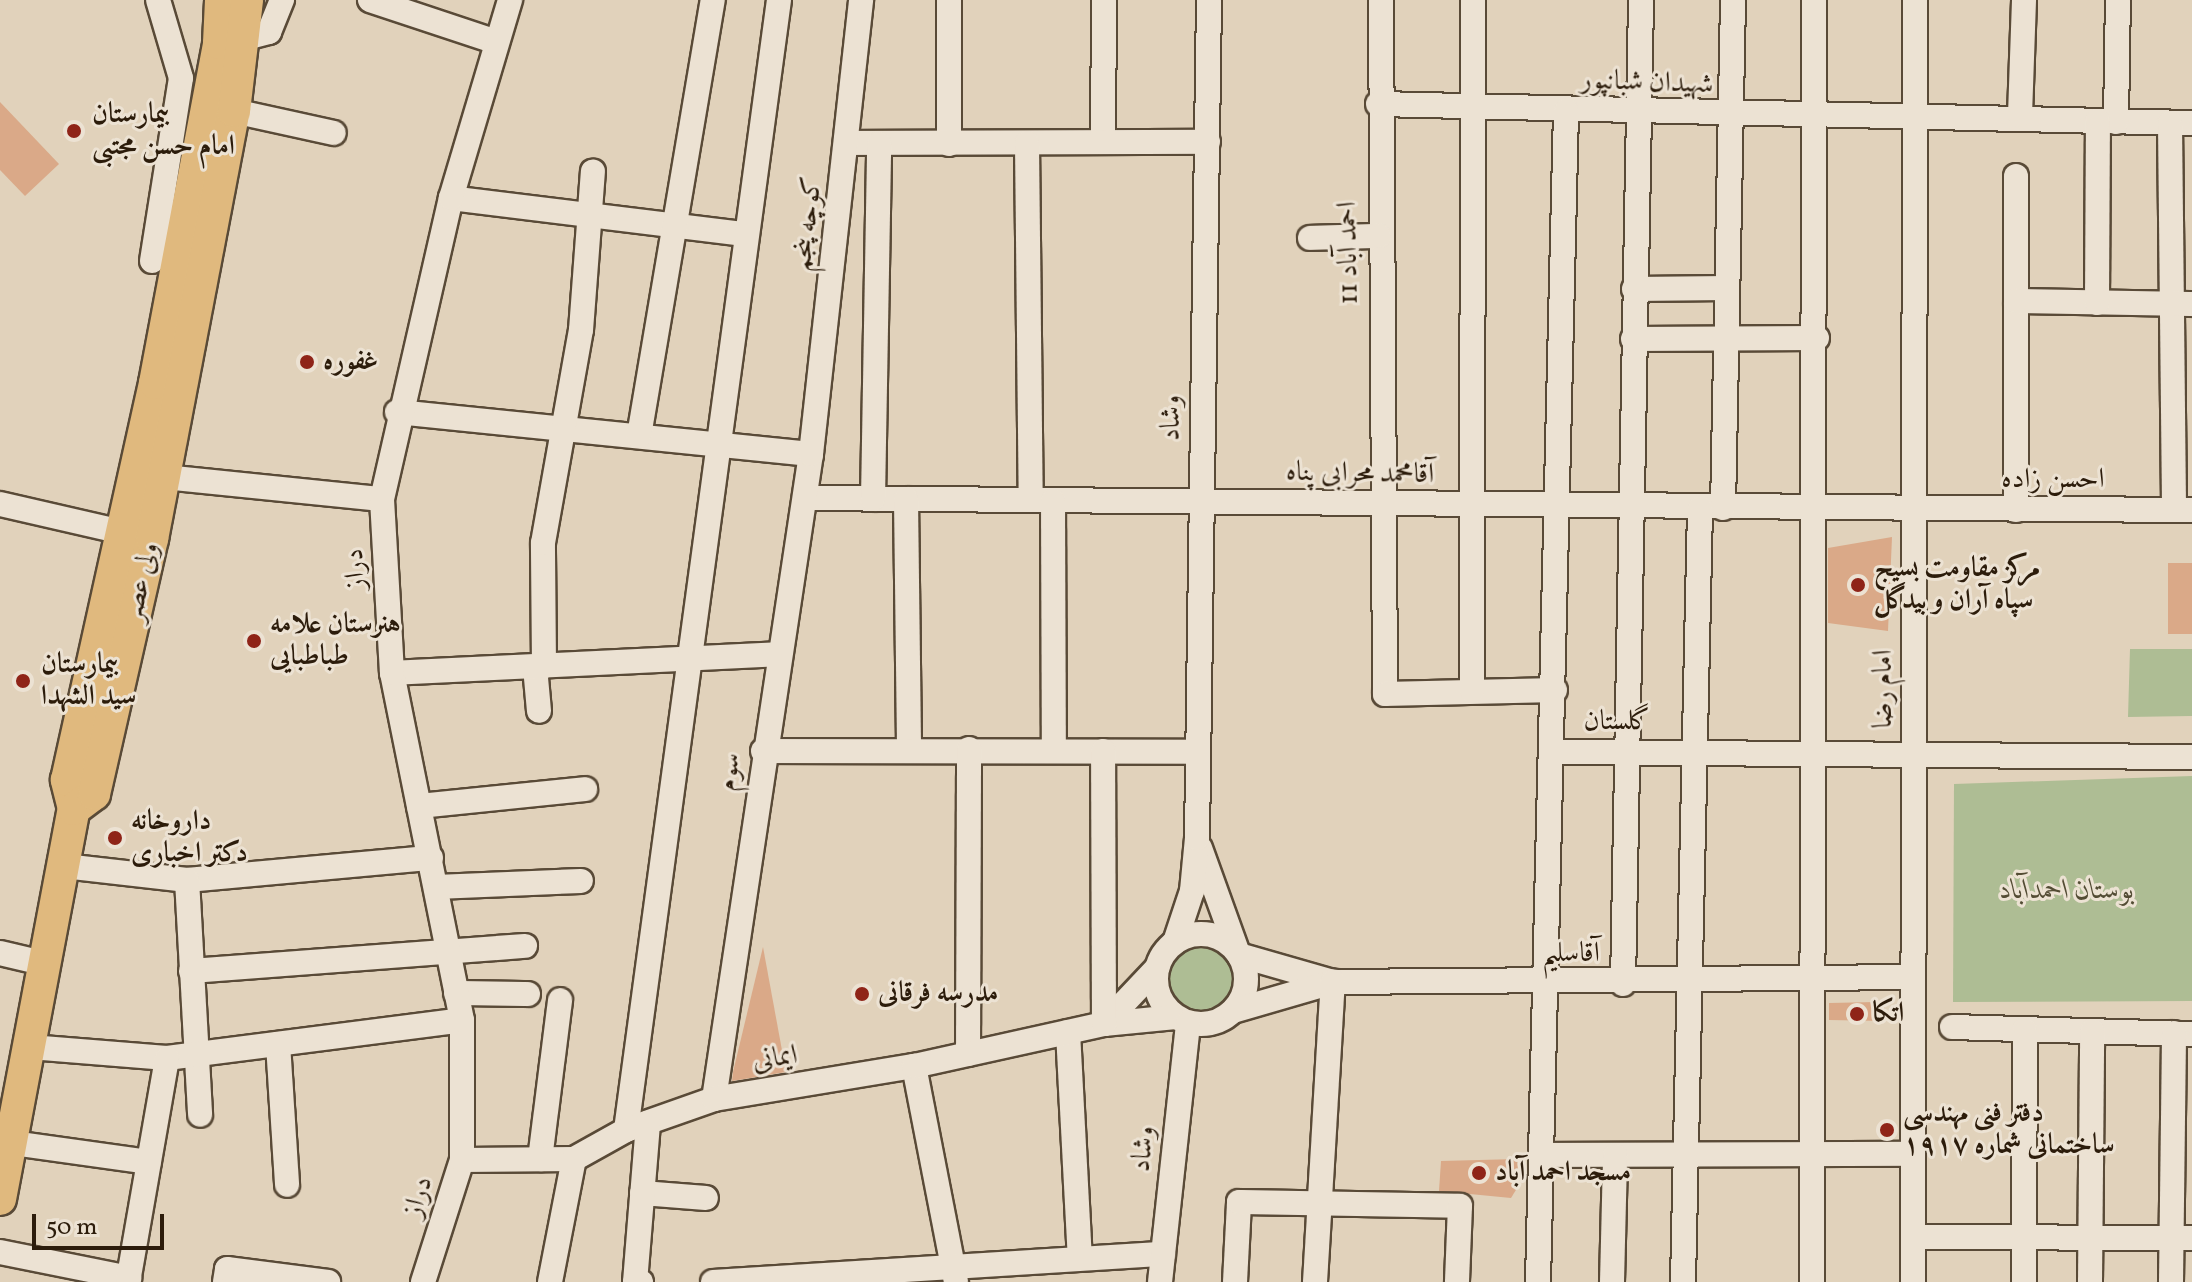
<!DOCTYPE html>
<meta charset="utf-8">
<style>
body{margin:0}
#map{position:relative;width:2192px;height:1282px;overflow:hidden;background:#e1d2bb;font-family:Vollkorn,Amiri,serif}
div>[style]{position:absolute}
.green>*{inset:0;background:#aebd94}
.building>*{inset:0;background:#daa988}
.roads{filter:drop-shadow(2px 0 #594a37) drop-shadow(-2px 0 #594a37) drop-shadow(0 2px #594a37) drop-shadow(0 -2px #594a37)}
.minor>*{height:24px;margin:-12px;padding:0 12px;transform-origin:12px;border-radius:12px;background:#ece2d3}
.minor>.ring{margin:-12px;padding:0;box-sizing:content-box;background:none;border:24px solid #ece2d3;border-radius:50%}
.major>*{height:32px;margin:-16px;padding:0 16px;transform-origin:16px;border-radius:16px;background:#e0b97e}
.dots>*{width:22px;height:22px;translate:-50% -50%;box-sizing:border-box;border:4px solid #ece2d3;border-radius:50%}
span{translate:-50% -50%;white-space:nowrap;text-align:center;line-height:1.15;-webkit-text-stroke:6px #ece2d3;paint-order:stroke}
.street-label{font-size:28px;color:#2c1c0b}
.poi-label{font-size:28px;color:#2c1c0b;font-weight:700}
.left{translate:0 -50%;text-align:left}
.park-label{font-size:28px;color:#534c34;font-style:italic}
.scale{position:absolute;left:32px;top:1214px;width:132px;height:36px;box-sizing:border-box;border:4px solid #2c1c0b;border-top:0;padding-left:10px;font-size:24px;line-height:28px;white-space:nowrap;color:#2c1c0b;-webkit-text-stroke:6px #ece2d3;paint-order:stroke}
</style>
<div id="map">
<div class="green">
<i style="clip-path:polygon(2130px 649px,2192px 649px,2192px 716px,2128px 717px)"></i>
<i style="clip-path:polygon(2192px 776px,2192px 1001px,1953px 1002px,1954px 784px)"></i>
<i style="clip-path:polygon(1206px 941px,1239px 955px,1238px 991px,1223px 1013px,1193px 1019px,1168px 1003px,1161px 973px,1180px 946px)"></i>
</div>
<div class="building">
<i style="clip-path:polygon(0 102px,59px 164px,25px 196px,0 170px)"></i>
<i style="clip-path:polygon(1892px 537px,1888px 631px,1828px 623px,1828px 548px)"></i>
<i style="clip-path:polygon(2168px 563px,2192px 563px,2192px 634px,2168px 634px)"></i>
<i style="clip-path:polygon(763px 947px,786px 1072px,732px 1081px,733px 1072px)"></i>
<i style="clip-path:polygon(1876px 1002px,1885px 1007px,1884px 1021px,1829px 1020px,1829px 1003px)"></i>
<i style="clip-path:polygon(1517px 1159px,1519px 1185px,1511px 1198px,1439px 1191px,1441px 1161px)"></i>
</div>
<div class="roads">
<div class="minor">
<i style="left:370px;top:0;width:133px;rotate:18.4deg"></i>
<i style="left:949px;top:0;width:144px;rotate:90deg"></i>
<i style="left:1381px;top:0;width:694px;rotate:89.67deg"></i>
<i style="left:1385px;top:694px;width:170px;rotate:-1.3deg"></i>
<i style="left:246px;top:38px;width:24px;rotate:-15deg"></i>
<i style="left:269px;top:32px;width:35px;rotate:-68deg"></i>
<i style="left:1378px;top:104px;width:814px;rotate:1.34deg"></i>
<i style="left:234px;top:111px;width:102px;rotate:12.4deg"></i>
<i style="left:2020px;top:115px;width:115px;rotate:-88deg"></i>
<i style="left:2116px;top:122px;width:122px;rotate:-89.1deg"></i>
<i style="left:2170px;top:123px;width:387px;rotate:89.4deg"></i>
<i style="left:1103px;top:142px;width:142px;rotate:-89.6deg"></i>
<i style="left:847px;top:143px;width:361px;rotate:-0.2deg"></i>
<i style="left:1027px;top:143px;width:357px;rotate:89.4deg"></i>
<i style="left:2016px;top:176px;width:334px;rotate:90deg"></i>
<i style="left:451px;top:198px;width:296px;rotate:7deg"></i>
<i style="left:1310px;top:238px;width:69px;rotate:-1.7deg"></i>
<i style="left:152px;top:261px;width:185px;rotate:-81deg"></i>
<i style="left:181px;top:78px;width:81px;rotate:-106.4deg"></i>
<i style="left:1634px;top:289px;width:93px;rotate:-0.6deg"></i>
<i style="left:2016px;top:301px;width:176px;rotate:1deg"></i>
<i style="left:2097px;top:303px;width:182px;rotate:-89.7deg"></i>
<i style="left:1633px;top:339px;width:184px;rotate:-0.3deg"></i>
<i style="left:397px;top:412px;width:416px;rotate:5.8deg"></i>
<i style="left:639px;top:436px;width:442px;rotate:-80.4deg"></i>
<i style="left:164px;top:477px;width:219px;rotate:5.8deg"></i>
<i style="left:805px;top:498px;width:1387px;rotate:0.5deg"></i>
<i style="left:873px;top:499px;width:355px;rotate:-89deg"></i>
<i style="left:906px;top:499px;width:249px;rotate:89.3deg"></i>
<i style="left:1053px;top:501px;width:249px;rotate:89.8deg"></i>
<i style="left:0;top:504px;width:125px;rotate:12.9deg"></i>
<i style="left:1723px;top:508px;width:508px;rotate:-88.87deg"></i>
<i style="left:544px;top:666px;width:123px;rotate:-90.5deg"></i>
<i style="left:543px;top:543px;width:216px;rotate:-79.9deg"></i>
<i style="left:581px;top:330px;width:159px;rotate:-85.7deg"></i>
<i style="left:535px;top:667px;width:44px;rotate:84.8deg"></i>
<i style="left:392px;top:673px;width:384px;rotate:-2.8deg"></i>
<i style="left:1472px;top:691px;width:691px;rotate:-89.92deg"></i>
<i style="left:763px;top:751px;width:431px;rotate:0.1deg"></i>
<i style="left:1553px;top:752px;width:639px;rotate:0.45deg"></i>
<i style="left:419px;top:806px;width:167px;rotate:-5.8deg"></i>
<i style="left:1200px;top:848px;width:109px;rotate:70.2deg"></i>
<i style="left:64px;top:866px;width:124px;rotate:6.5deg"></i>
<i style="left:187px;top:880px;width:245px;rotate:-5.2deg"></i>
<i style="left:187px;top:880px;width:235px;rotate:86.8deg"></i>
<i style="left:436px;top:887px;width:145px;rotate:-2.4deg"></i>
<i class="ring" style="left:1156px;top:934px;width:66px;height:66px"></i>
<i style="left:1175px;top:942px;width:54px;rotate:-71.6deg"></i>
<i style="left:1192px;top:891px;width:53px;rotate:-84.6deg"></i>
<i style="left:1197px;top:838px;width:838px;rotate:-89.18deg"></i>
<i style="left:0;top:953px;width:48px;rotate:13.2deg"></i>
<i style="left:1239px;top:955px;width:98px;rotate:16deg"></i>
<i style="left:1157px;top:968px;width:77px;rotate:133.4deg"></i>
<i style="left:1104px;top:1024px;width:72px;rotate:-5.6deg"></i>
<i style="left:191px;top:971px;width:335px;rotate:-4.3deg"></i>
<i style="left:1623px;top:984px;width:984px;rotate:-88.95deg"></i>
<i style="left:456px;top:993px;width:72px;rotate:0.8deg"></i>
<i style="left:1233px;top:1011px;width:104px;rotate:-16.2deg"></i>
<i style="left:1333px;top:982px;width:580px;rotate:-0.49deg"></i>
<i style="left:1952px;top:1027px;width:240px;rotate:1.7deg"></i>
<i style="left:1068px;top:1032px;width:226px;rotate:87deg"></i>
<i style="left:278px;top:1044px;width:141px;rotate:86.3deg"></i>
<i style="left:30px;top:1047px;width:137px;rotate:4.6deg"></i>
<i style="left:167px;top:1058px;width:297px;rotate:-7.3deg"></i>
<i style="left:968px;top:1054px;width:305px;rotate:-89.8deg"></i>
<i style="left:914px;top:1066px;width:220px;rotate:79deg"></i>
<i style="left:714px;top:1099px;width:652px;rotate:-81.45deg"></i>
<i style="left:811px;top:454px;width:457px;rotate:-83.7deg"></i>
<i style="left:626px;top:1130px;width:1140px;rotate:-82.29deg"></i>
<i style="left:13px;top:1143px;width:137px;rotate:8deg"></i>
<i style="left:1543px;top:1155px;width:369px;rotate:-0.2deg"></i>
<i style="left:540px;top:1159px;width:160px;rotate:-82.8deg"></i>
<i style="left:462px;top:1160px;width:112px;rotate:-0.5deg"></i>
<i style="left:574px;top:1159px;width:60px;rotate:-29.1deg"></i>
<i style="left:626px;top:1130px;width:93px;rotate:-19.4deg"></i>
<i style="left:714px;top:1099px;width:203px;rotate:-9.4deg"></i>
<i style="left:914px;top:1066px;width:195px;rotate:-12.5deg"></i>
<i style="left:1104px;top:1024px;width:273px;rotate:-90.2deg"></i>
<i style="left:642px;top:1193px;width:64px;rotate:4.5deg"></i>
<i style="left:1913px;top:1237px;width:279px;rotate:0.2deg"></i>
<i style="left:0;top:1252px;width:132px;rotate:11.4deg"></i>
<i style="left:128px;top:1282px;width:227px;rotate:-80.1deg"></i>
<i style="left:225px;top:1282px;width:13px;rotate:-81deg"></i>
<i style="left:227px;top:1269px;width:102px;rotate:7.3deg"></i>
<i style="left:423px;top:1282px;width:128px;rotate:-72.3deg"></i>
<i style="left:462px;top:1160px;width:140px;rotate:-90deg"></i>
<i style="left:462px;top:1020px;width:354px;rotate:-101.4deg"></i>
<i style="left:392px;top:673px;width:174px;rotate:-93.3deg"></i>
<i style="left:382px;top:499px;width:309px;rotate:-77.1deg"></i>
<i style="left:451px;top:198px;width:207px;rotate:-73.4deg"></i>
<i style="left:550px;top:1282px;width:125px;rotate:-79deg"></i>
<i style="left:641px;top:1282px;width:6px;rotate:180deg"></i>
<i style="left:635px;top:1282px;width:160px;rotate:-85.3deg"></i>
<i style="left:713px;top:1282px;width:451px;rotate:-3.6deg"></i>
<i style="left:1160px;top:1282px;width:261px;rotate:-83.8deg"></i>
<i style="left:1235px;top:1282px;width:80px;rotate:-87.1deg"></i>
<i style="left:1239px;top:1202px;width:221px;rotate:1deg"></i>
<i style="left:1460px;top:1206px;width:76px;rotate:92.3deg"></i>
<i style="left:1315px;top:1282px;width:301px;rotate:-86.6deg"></i>
<i style="left:1538px;top:1282px;width:1172px;rotate:-88.63deg"></i>
<i style="left:1612px;top:1282px;width:126px;rotate:-88.6deg"></i>
<i style="left:1683px;top:1282px;width:774px;rotate:-88.74deg"></i>
<i style="left:1812px;top:1282px;width:1282px;rotate:-89.91deg"></i>
<i style="left:1913px;top:1282px;width:1282px;rotate:-89.91deg"></i>
<i style="left:2024px;top:1282px;width:252px;rotate:-89.8deg"></i>
<i style="left:2090px;top:1282px;width:251px;rotate:-89.5deg"></i>
<i style="left:2171px;top:1282px;width:249px;rotate:-89.3deg"></i>
</div>
<div class="major">
<i style="left:74px;top:809px;width:30px;rotate:-104deg"></i>
<i style="left:67px;top:780px;width:407px;rotate:-77.5deg"></i>
<i style="left:155px;top:383px;width:346px;rotate:-79.3deg"></i>
<i style="left:219px;top:43px;width:43px;rotate:-87.3deg"></i>
<i style="left:0;top:1199px;width:397px;rotate:-79.3deg"></i>
<i style="left:74px;top:809px;width:25px;rotate:-37deg"></i>
<i style="left:94px;top:794px;width:262px;rotate:-77.2deg"></i>
<i style="left:152px;top:539px;width:436px;rotate:-79.2deg"></i>
<i style="left:234px;top:111px;width:112px;rotate:-83.3deg"></i>
</div>
</div>
<div class="dots">
<i style="left:74px;top:131px;background:#8f2418"></i>
<i style="left:307px;top:362px;background:#8f2418"></i>
<i style="left:1858px;top:585px;background:#8f2418"></i>
<i style="left:254px;top:641px;background:#8f2418"></i>
<i style="left:23px;top:681px;background:#8f2418"></i>
<i style="left:115px;top:838px;background:#8f2418"></i>
<i style="left:862px;top:994px;background:#8f2418"></i>
<i style="left:1857px;top:1014px;background:#8f2418"></i>
<i style="left:1887px;top:1130px;background:#8f2418"></i>
<i style="left:1479px;top:1173px;background:#8f2418"></i>
</div>
<div class="street-label">
<span style="left:1647px;top:83px;rotate:2deg">شهیدان شبانپور</span>
<span style="left:808px;top:224px;rotate:-83deg">کوچه پنجم</span>
<span style="left:1349px;top:253px;rotate:-91deg">احمد آباد 11</span>
<span style="left:1172px;top:418px;rotate:-89deg">وشاد</span>
<span style="left:1360px;top:474px;rotate:1deg">آقامحمد محرابی پناه</span>
<span style="left:2053px;top:480px">احسن زاده</span>
<span style="left:356px;top:569px;rotate:-93deg">دراز</span>
<span style="left:142px;top:582px;rotate:-77deg">ولی عصر</span>
<span style="left:1884px;top:689px;rotate:-90deg">امام رضا</span>
<span style="left:1617px;top:722px">گلستان</span>
<span style="left:730px;top:772px;rotate:-82deg">سوم</span>
<span style="left:1571px;top:954px">آقاسلیم</span>
<span style="left:775px;top:1059px;rotate:-9deg">ایمانی</span>
<span style="left:1144px;top:1149px;rotate:-84deg">وشاد</span>
<span style="left:419px;top:1197px;rotate:-72deg">دراز</span>
</div>
<div class="poi-label">
<span class="left" style="left:92px;top:131px">بیمارستان<br>امام حسن مجتبی</span>
<span class="left" style="left:323px;top:362px">غفوره</span>
<span class="left" style="left:1874px;top:585px">مرکز مقاومت بسیج<br>سپاه آران و بیدگل</span>
<span class="left" style="left:270px;top:641px">هنرستان علامه<br>طباطبایی</span>
<span class="left" style="left:41px;top:681px">بیمارستان<br>سید الشهدا</span>
<span class="left" style="left:131px;top:838px">داروخانه<br>دکتر اخباری</span>
<span class="left" style="left:878px;top:994px">مدرسه فرقانی</span>
<span class="left" style="left:1873px;top:1014px">اتکا</span>
<span class="left" style="left:1903px;top:1130px">دفتر فنی مهندسی<br>ساختمانی شماره ۱۹۱۷</span>
<span class="left" style="left:1495px;top:1173px">مسجد احمد آباد</span>
</div>
<div class="park-label">
<span style="left:2067px;top:891px">بوستان احمدآباد</span>
</div>
<div class="scale">50 m</div>
</div>
